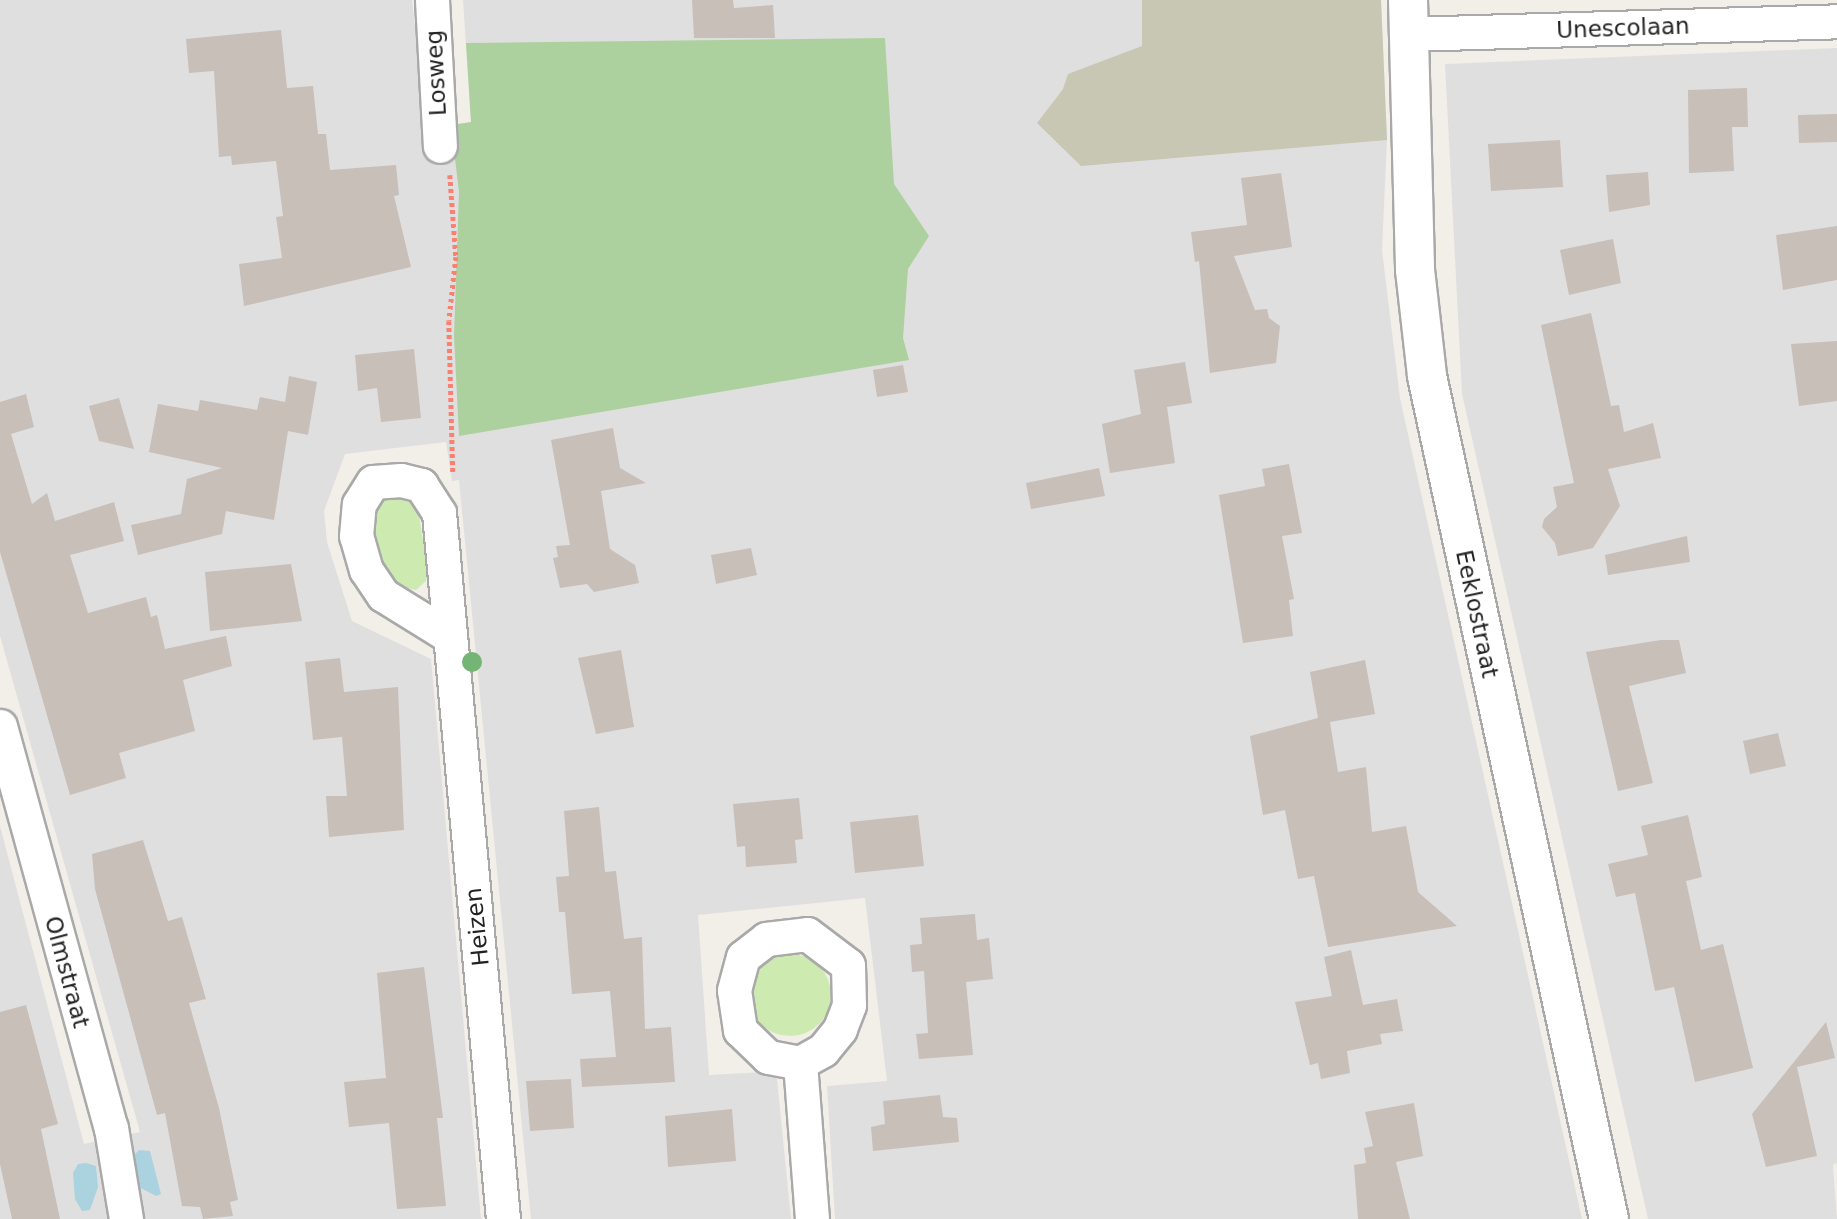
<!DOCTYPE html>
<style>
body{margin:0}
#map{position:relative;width:1837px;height:1219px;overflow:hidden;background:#f2efe9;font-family:"DejaVu Sans",sans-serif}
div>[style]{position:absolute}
.residential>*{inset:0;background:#e0dfdf}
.construction>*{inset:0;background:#c7c7b4}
.grass>*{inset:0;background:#cdebb0}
.round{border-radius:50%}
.forest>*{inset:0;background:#add19e}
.water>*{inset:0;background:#aad3df}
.building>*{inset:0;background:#c7bfb8}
.path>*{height:4.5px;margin-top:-2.25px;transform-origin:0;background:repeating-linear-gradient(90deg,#fa8072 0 3.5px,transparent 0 7px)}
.roads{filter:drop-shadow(2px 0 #a9a9a9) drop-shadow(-2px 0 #a9a9a9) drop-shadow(0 2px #a9a9a9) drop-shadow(0 -2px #a9a9a9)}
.minor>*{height:33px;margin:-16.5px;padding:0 16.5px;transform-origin:16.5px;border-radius:16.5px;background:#fff}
.tertiary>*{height:38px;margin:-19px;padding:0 19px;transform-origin:19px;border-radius:19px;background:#fff}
.trees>*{width:20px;height:20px;margin:-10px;border-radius:50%;background:#74b475}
span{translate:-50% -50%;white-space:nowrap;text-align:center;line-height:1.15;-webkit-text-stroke:6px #fff;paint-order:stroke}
.street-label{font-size:23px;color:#222}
</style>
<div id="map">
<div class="residential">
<i style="clip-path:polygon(0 0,412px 0,427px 129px,471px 122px,463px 0,1381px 0,1387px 140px,1382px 250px,1400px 398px,1582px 1219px,835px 1219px,827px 1086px,887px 1081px,865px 898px,698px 915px,709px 1075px,765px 1072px,777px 1079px,791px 1219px,531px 1219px,459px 480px,452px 481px,446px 442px,345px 454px,324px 511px,327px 542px,352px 621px,431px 659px,481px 1219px,0 1219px,0 826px,84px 1144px,140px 1132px,0 636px)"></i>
<i style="clip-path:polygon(1837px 48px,1837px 1163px,1833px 1165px,1837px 1219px,1648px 1219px,1462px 394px,1445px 64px)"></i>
</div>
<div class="construction">
<i style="clip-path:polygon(1142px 0,1381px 0,1387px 140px,1081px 166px,1037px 123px,1063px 89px,1068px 74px,1142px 46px)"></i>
</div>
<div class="grass">
<i style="clip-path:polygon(389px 492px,403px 494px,417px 504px,428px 570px,426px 581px,416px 590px,391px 584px,382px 570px,372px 513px)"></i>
<i class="round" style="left:749px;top:954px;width:82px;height:82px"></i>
</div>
<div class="forest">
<i style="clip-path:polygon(885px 38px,894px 184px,929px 236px,908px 269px,903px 338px,909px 360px,459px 436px,454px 336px,459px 192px,451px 125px,471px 122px,466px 43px)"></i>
</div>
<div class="water">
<i style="clip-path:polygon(139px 1150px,150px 1151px,161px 1194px,156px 1196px,137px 1186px,130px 1159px)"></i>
<i style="clip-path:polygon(86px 1163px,96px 1166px,98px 1187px,90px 1210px,82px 1211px,75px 1199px,73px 1173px,78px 1164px)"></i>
</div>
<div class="building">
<i style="clip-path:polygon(692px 0,733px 0,734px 8px,773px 5px,775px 38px,694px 38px)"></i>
<i style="clip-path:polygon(281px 30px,287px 88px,313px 86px,318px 134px,326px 134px,330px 170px,396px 165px,399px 195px,394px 196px,411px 267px,244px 306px,239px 264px,282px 258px,276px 217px,283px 216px,276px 161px,232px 165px,231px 156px,219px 157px,214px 71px,189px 73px,186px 39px)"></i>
<i style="clip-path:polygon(1747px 88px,1748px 127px,1732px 127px,1734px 171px,1689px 173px,1688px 90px)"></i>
<i style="clip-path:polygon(1837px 114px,1837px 142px,1799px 143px,1798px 115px)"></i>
<i style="clip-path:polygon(1560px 140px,1563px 187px,1491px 191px,1488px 144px)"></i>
<i style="clip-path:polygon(1648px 172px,1650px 205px,1609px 212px,1606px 175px)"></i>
<i style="clip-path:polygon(1281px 173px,1292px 247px,1234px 256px,1255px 310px,1267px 309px,1269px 318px,1280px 326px,1276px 363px,1210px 373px,1199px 261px,1195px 262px,1191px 232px,1247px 225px,1241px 178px)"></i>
<i style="clip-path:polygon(1837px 226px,1837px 280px,1783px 290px,1776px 235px)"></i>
<i style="clip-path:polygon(1613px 239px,1621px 283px,1569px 295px,1560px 250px)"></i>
<i style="clip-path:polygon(1591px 313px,1611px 406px,1619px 405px,1624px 432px,1653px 423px,1661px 458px,1608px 469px,1620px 506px,1593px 548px,1558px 556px,1555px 543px,1542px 527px,1544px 519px,1557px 507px,1553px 487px,1574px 483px,1541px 325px)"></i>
<i style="clip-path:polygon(1837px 341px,1837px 401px,1799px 406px,1791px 344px)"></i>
<i style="clip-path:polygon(414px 349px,421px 418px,381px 422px,377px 388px,358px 391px,355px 355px)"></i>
<i style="clip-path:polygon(1185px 362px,1192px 403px,1167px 407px,1175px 463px,1110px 473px,1102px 424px,1141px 414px,1134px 370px)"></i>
<i style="clip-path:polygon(903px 365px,908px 392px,877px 397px,873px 370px)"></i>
<i style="clip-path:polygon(289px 376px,317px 382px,308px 435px,288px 431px,274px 520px,226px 511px,222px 534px,138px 555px,131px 525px,181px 514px,187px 479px,222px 468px,149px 452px,158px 404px,198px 411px,200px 400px,257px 410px,260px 397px,285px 402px)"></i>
<i style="clip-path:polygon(26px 394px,34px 427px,11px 434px,32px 504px,47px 493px,55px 521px,114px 502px,124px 541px,70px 555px,88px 613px,146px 597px,151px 617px,157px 615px,165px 649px,226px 636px,232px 666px,183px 680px,195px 731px,119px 753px,126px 778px,70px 795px,0 552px,0 402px)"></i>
<i style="clip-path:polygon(119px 398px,134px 449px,99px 441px,89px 406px)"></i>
<i style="clip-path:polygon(613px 428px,620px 468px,646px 483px,601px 491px,610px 549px,635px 565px,639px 583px,594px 592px,587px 584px,560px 588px,553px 558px,558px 557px,556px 546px,570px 545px,551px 440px)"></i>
<i style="clip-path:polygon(1289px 464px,1302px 533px,1282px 536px,1294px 599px,1289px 600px,1293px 636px,1243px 643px,1219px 495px,1265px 486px,1262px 469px)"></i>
<i style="clip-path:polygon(1099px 468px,1105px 496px,1031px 509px,1026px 483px)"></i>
<i style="clip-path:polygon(1687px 536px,1690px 562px,1608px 575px,1605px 555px)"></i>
<i style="clip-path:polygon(751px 548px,757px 575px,716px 584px,711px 555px)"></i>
<i style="clip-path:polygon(291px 564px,302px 621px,210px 631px,205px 572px)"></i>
<i style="clip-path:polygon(1661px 640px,1679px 640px,1686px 673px,1629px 686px,1653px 783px,1618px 791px,1586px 652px)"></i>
<i style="clip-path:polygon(621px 650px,634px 727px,596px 734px,578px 658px)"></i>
<i style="clip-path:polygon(340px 658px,344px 692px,398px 687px,404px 830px,329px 837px,326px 796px,347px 796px,342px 737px,313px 740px,305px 662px)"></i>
<i style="clip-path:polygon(1365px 660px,1375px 714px,1330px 722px,1338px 772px,1366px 767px,1372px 832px,1406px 826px,1418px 892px,1457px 926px,1328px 947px,1314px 876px,1298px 879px,1285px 810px,1263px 815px,1250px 736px,1318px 718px,1310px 672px)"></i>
<i style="clip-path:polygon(1778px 733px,1786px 766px,1750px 774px,1743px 741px)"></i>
<i style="clip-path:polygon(799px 798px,803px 839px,795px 840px,797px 863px,746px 867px,745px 846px,737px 847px,733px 804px)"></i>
<i style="clip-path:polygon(599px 807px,605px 872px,616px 871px,624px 939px,642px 937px,645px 1029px,671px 1027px,675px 1082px,582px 1087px,580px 1059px,616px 1057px,610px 991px,572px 994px,565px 912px,559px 912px,556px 877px,569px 876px,564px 811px)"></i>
<i style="clip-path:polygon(918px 815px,924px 866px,855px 873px,850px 822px)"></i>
<i style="clip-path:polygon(1688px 815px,1702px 877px,1686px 881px,1701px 950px,1723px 944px,1753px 1068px,1695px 1082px,1674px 987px,1655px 991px,1635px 893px,1616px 897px,1608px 864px,1648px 855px,1641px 826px)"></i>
<i style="clip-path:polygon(143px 840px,168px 921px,182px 917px,206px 999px,189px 1003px,219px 1108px,238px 1200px,230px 1202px,233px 1216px,203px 1219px,200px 1207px,182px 1206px,165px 1113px,157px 1115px,95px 889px,92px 854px)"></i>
<i style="clip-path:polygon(975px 914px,977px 940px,989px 938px,993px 979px,966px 982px,973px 1055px,919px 1059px,916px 1034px,928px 1033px,924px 971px,912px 972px,910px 945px,922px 944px,920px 918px)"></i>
<i style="clip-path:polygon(1351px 950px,1363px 1005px,1397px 999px,1403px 1031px,1380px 1034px,1382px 1044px,1347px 1051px,1350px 1073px,1321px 1079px,1318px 1063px,1310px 1065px,1295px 1002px,1332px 996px,1324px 957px)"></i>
<i style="clip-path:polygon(424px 967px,443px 1118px,437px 1118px,446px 1206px,397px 1209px,389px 1123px,349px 1127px,344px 1082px,386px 1078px,377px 973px)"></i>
<i style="clip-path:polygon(26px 1005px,58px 1124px,41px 1129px,60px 1219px,12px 1219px,0 1164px,0 1012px)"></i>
<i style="clip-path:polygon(1826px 1022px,1835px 1058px,1797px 1067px,1817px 1156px,1766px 1167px,1752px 1114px)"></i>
<i style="clip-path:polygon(571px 1079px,574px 1128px,530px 1131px,526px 1081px)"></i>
<i style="clip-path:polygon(940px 1095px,943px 1117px,957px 1118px,959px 1142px,873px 1151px,871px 1127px,885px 1124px,883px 1101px)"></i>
<i style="clip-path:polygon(1414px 1103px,1423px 1156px,1396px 1162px,1410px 1219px,1358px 1219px,1354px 1165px,1366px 1163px,1364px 1148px,1373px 1146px,1365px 1112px)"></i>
<i style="clip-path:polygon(732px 1109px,736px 1161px,668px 1167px,665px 1116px)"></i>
</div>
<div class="path">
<i style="left:450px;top:175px;width:82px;rotate:85.8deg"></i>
<i style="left:456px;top:257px;width:64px;rotate:96.2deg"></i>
<i style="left:449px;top:321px;width:152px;rotate:88.5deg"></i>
</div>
<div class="roads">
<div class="minor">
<i style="left:432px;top:0;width:146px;rotate:86.9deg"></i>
<i style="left:1409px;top:34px;width:428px;rotate:-1.7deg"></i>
<i style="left:446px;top:634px;width:74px;rotate:-148.2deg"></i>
<i style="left:383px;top:595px;width:30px;rotate:-124deg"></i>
<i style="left:366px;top:570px;width:35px;rotate:-106deg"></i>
<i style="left:356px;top:536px;width:32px;rotate:-85deg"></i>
<i style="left:359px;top:504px;width:26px;rotate:-58deg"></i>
<i style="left:373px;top:482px;width:28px;rotate:-4deg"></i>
<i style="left:401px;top:480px;width:21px;rotate:14deg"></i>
<i style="left:421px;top:485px;width:33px;rotate:57deg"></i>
<i style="left:439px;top:513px;width:709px;rotate:84.82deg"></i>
<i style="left:0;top:726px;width:417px;rotate:74.6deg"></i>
<i style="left:111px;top:1128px;width:92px;rotate:80.6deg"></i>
<i style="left:807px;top:934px;width:51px;rotate:37.1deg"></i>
<i style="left:848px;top:965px;width:40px;rotate:88.6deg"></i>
<i style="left:849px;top:1005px;width:26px;rotate:111deg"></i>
<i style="left:840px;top:1029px;width:27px;rotate:129deg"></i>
<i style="left:823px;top:1050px;width:26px;rotate:151deg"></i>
<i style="left:800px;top:1063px;width:33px;rotate:-169deg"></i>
<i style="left:768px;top:1057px;width:39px;rotate:-136deg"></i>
<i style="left:740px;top:1030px;width:40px;rotate:-98.5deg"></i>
<i style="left:734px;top:990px;width:34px;rotate:-75deg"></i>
<i style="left:743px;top:957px;width:29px;rotate:-38deg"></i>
<i style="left:766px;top:939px;width:41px;rotate:-7deg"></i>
<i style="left:800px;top:1063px;width:156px;rotate:85.6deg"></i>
</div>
<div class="tertiary">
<i style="left:1408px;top:0;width:270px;rotate:88.5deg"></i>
<i style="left:1415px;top:270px;width:107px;rotate:83.5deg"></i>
<i style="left:1427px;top:376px;width:862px;rotate:77.82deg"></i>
</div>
</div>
<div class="trees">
<i style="left:472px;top:662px"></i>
</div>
<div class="street-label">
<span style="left:1623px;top:28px;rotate:-2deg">Unescolaan</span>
<span style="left:436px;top:73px;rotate:-93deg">Losweg</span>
<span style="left:1477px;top:614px;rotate:78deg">Eeklostraat</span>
<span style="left:477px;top:927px;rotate:-96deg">Heizen</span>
<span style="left:67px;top:972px;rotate:75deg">Olmstraat</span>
</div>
</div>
